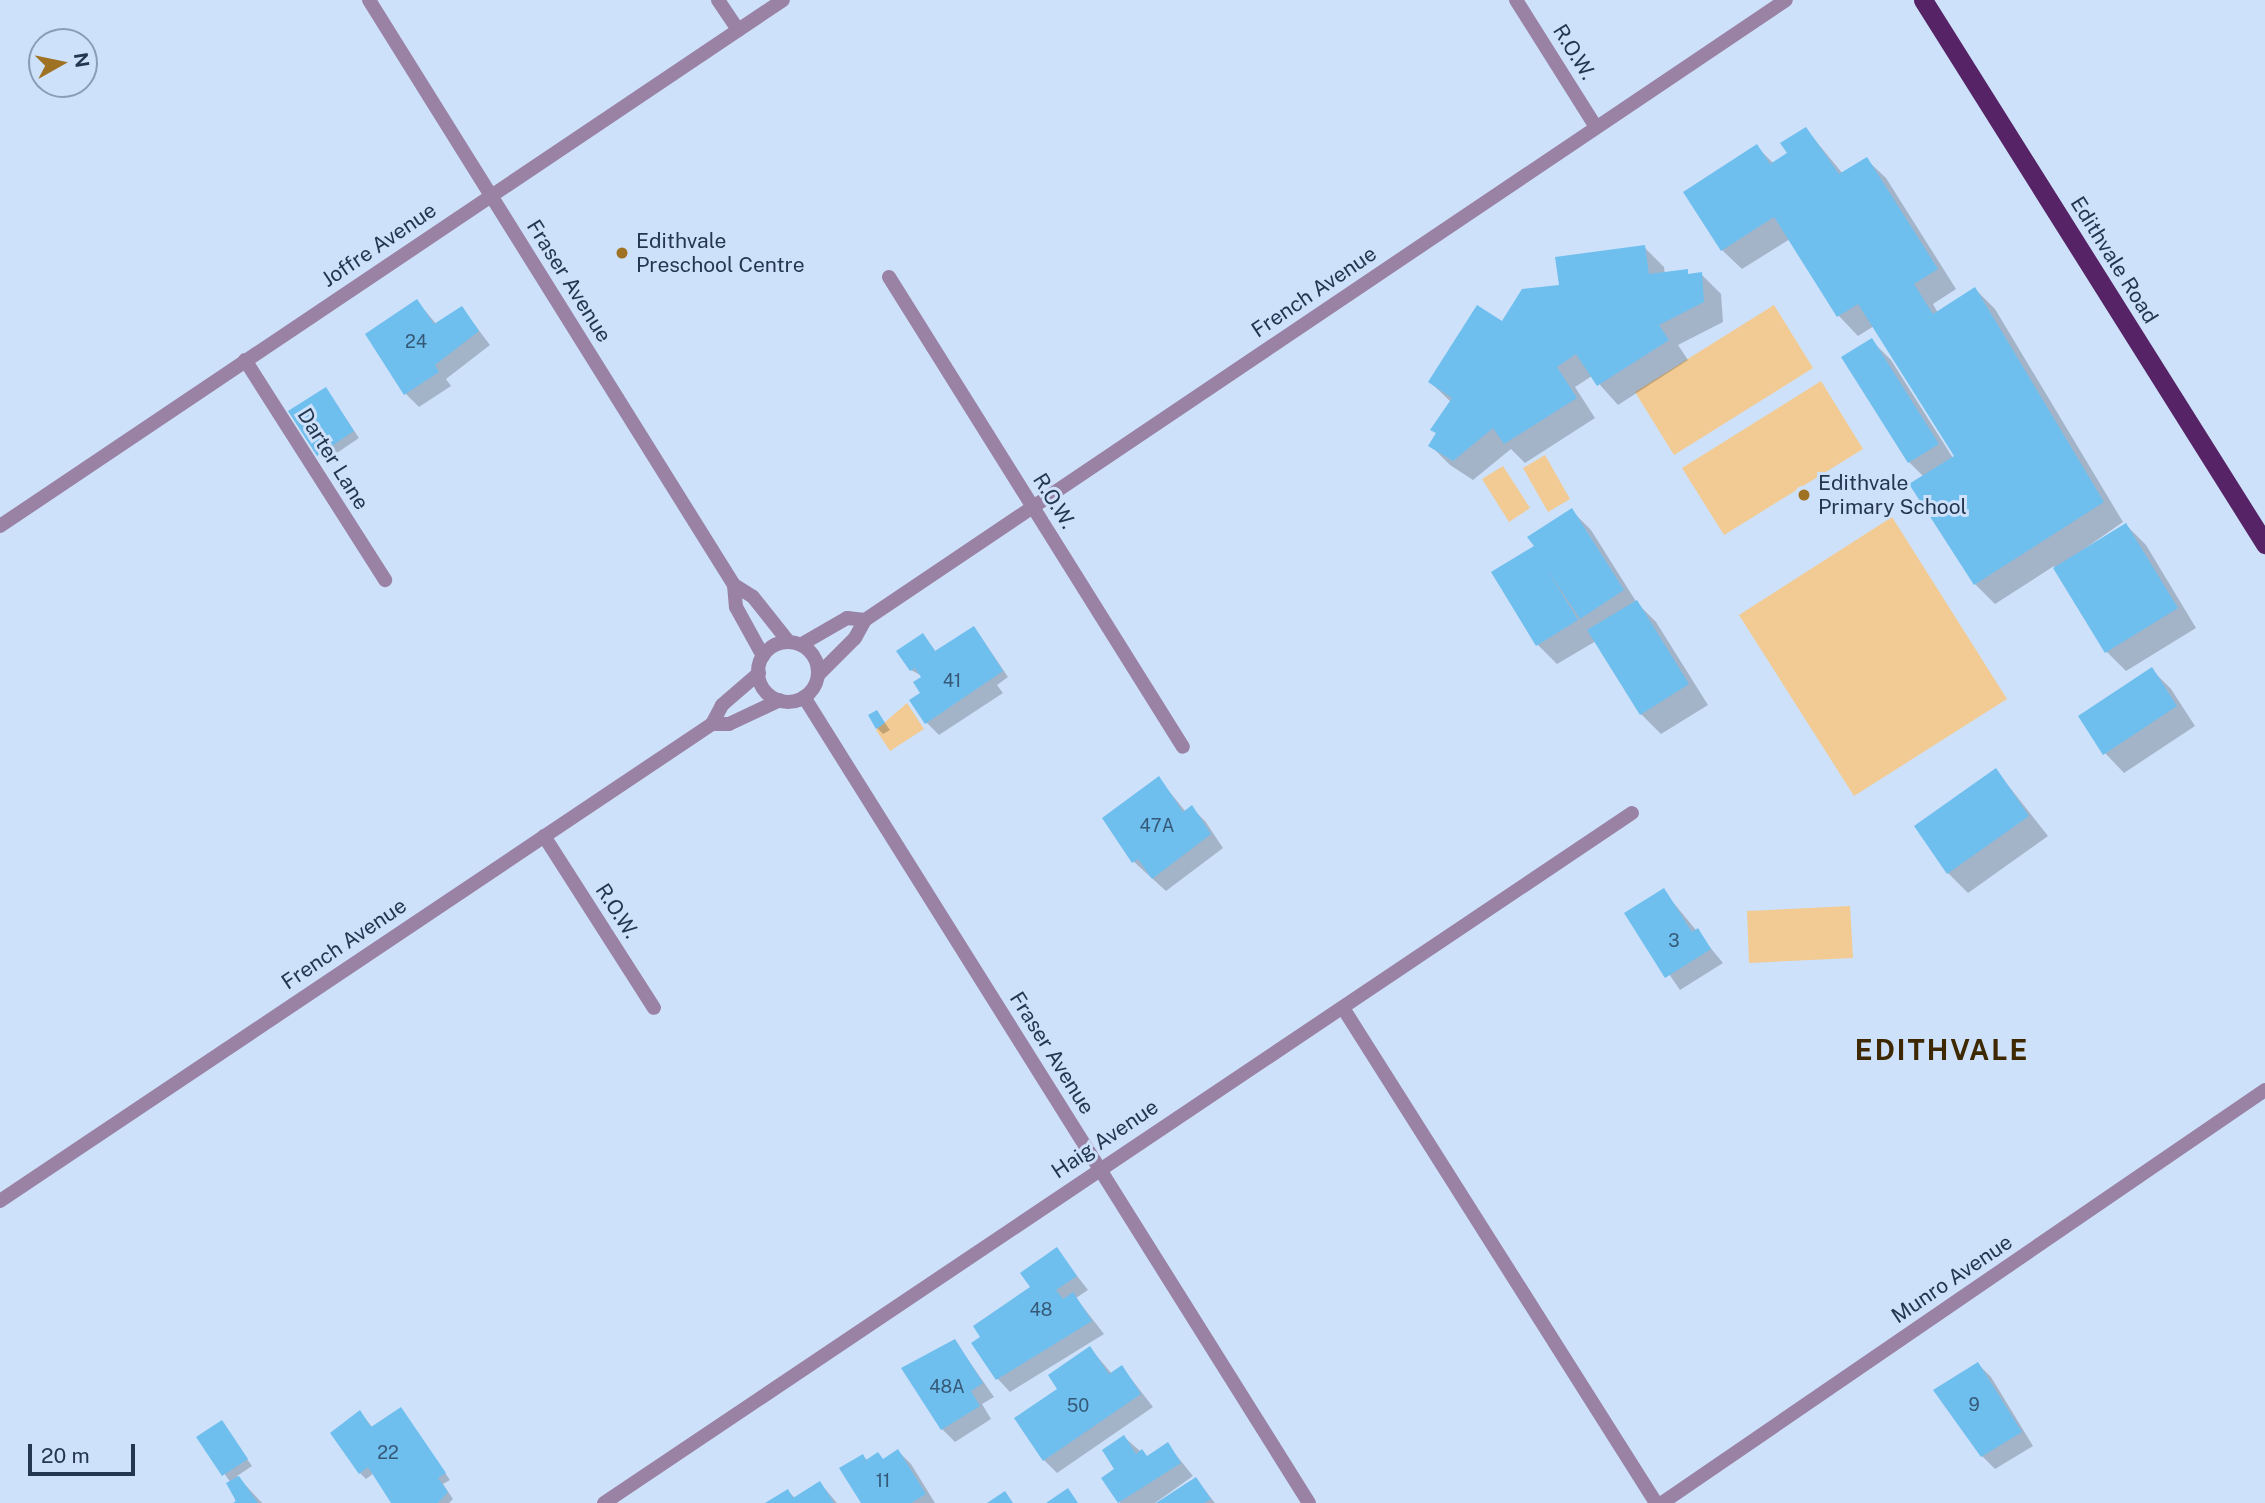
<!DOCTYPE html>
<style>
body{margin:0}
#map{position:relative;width:2265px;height:1503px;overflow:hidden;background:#cee1fb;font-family:"Public Sans",sans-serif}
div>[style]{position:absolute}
.green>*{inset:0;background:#f1cb93}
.shadow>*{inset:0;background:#0003}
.building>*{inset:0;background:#6ebeee}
.service>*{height:14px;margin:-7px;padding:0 7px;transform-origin:7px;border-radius:7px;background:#9a82a4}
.minor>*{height:14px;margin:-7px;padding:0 7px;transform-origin:7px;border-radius:7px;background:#9a82a4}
.minor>.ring{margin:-7px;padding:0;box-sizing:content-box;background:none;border:14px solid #9a82a4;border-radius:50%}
.trunk>*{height:19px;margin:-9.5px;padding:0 9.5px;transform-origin:9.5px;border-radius:9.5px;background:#562466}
.dots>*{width:19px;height:19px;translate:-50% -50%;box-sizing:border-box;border:4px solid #cee1fb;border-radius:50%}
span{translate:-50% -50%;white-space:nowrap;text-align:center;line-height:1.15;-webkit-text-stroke:6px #cee1fb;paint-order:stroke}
.number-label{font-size:18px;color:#365978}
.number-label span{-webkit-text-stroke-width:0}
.street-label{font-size:21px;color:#243751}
.poi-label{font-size:21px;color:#243751}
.left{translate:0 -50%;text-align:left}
.district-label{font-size:28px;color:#3d2802;font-weight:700;letter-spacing:2px}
.north{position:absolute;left:28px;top:28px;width:70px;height:70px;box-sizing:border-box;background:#cee1fb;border:2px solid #8a9db7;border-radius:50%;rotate:81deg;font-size:19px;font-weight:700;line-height:28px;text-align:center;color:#243751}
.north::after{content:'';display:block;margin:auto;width:24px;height:32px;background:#9f7223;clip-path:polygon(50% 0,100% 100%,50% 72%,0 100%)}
.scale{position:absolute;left:28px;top:1444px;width:107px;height:32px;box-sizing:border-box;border:4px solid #243751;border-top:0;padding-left:9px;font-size:21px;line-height:24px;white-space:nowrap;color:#243751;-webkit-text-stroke:5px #cee1fb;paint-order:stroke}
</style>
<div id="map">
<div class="green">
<i style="clip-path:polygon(1774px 305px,1813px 368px,1674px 455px,1635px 392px)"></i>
<i style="clip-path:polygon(1821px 381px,1863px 449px,1724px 535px,1682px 468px)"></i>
<i style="clip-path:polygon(1545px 455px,1570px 499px,1548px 512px,1523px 468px)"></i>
<i style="clip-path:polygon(1503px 466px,1530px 508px,1509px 522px,1482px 479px)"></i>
<i style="clip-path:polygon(1892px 517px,2007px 699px,1854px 796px,1739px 615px)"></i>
<i style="clip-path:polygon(907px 703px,924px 729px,890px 751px,876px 730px)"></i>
<i style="clip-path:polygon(1850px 906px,1853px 958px,1749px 963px,1747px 911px)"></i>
</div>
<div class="shadow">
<i style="clip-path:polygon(1806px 129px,1843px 174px,1866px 159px,1886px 178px,1956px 289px,1933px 304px,1938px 313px,1975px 289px,1995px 309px,2123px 522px,2057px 568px,2126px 525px,2146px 545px,2196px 628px,2126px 671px,2107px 652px,2054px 566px,1995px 604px,1975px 584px,1924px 477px,1909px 462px,1843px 358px,1871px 340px,1891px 360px,1953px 458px,1957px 456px,1874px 326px,1858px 336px,1839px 316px,1790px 239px,1742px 269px,1722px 250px,1757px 147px,1774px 164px,1789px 154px)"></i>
<i style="clip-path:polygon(1644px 247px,1664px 267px,1665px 275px,1701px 274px,1721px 294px,1723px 322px,1678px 345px,1688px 360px,1618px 405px,1592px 376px,1575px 387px,1595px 418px,1525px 463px,1511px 449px,1473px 480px,1450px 465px,1430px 445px,1437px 434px,1433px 430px,1451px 402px,1430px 382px,1502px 323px,1561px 287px)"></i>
<i style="clip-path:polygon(417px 301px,437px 325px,462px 308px,490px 345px,446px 379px,451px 386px,419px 407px,406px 394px)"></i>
<i style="clip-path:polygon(326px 389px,359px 438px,325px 461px,291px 411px)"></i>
<i style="clip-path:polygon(1571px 510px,1591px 530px,1637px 603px,1656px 622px,1708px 705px,1661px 734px,1641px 714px,1596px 641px,1557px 664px,1538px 645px,1536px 547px)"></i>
<i style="clip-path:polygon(979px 634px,1008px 677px,997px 685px,1003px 693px,939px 735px,926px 722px,924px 677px,911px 670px,923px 635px,937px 653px)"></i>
<i style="clip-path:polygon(2151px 669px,2171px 689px,2195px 726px,2124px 773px,2105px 753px)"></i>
<i style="clip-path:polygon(877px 712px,890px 730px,883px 734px,877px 728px)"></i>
<i style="clip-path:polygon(1996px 770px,2048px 836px,1968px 893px,1948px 873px)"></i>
<i style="clip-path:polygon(1159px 779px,1186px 812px,1192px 808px,1205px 821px,1223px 848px,1166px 891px,1133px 861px)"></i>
<i style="clip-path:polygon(1663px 890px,1723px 963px,1680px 990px,1627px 913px)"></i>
<i style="clip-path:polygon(1057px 1250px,1088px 1290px,1076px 1298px,1104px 1334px,1010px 1392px,997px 1378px)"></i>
<i style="clip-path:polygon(955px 1341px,994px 1397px,982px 1404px,991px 1419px,955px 1442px,942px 1429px)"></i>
<i style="clip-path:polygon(1090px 1348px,1112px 1374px,1122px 1367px,1153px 1407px,1057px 1473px,1044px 1460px,1059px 1389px)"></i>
<i style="clip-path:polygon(1978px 1364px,1991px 1377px,2033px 1446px,1995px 1469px,1982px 1456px)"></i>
<i style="clip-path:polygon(401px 1409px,450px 1480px,443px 1484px,453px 1499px,449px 1503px,393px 1503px,374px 1473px,366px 1479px,360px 1473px,360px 1412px,373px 1428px)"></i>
<i style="clip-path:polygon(221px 1422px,252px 1466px,237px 1476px,262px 1503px,236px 1503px,231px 1483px,199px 1438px)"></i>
<i style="clip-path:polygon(1124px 1437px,1148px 1458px,1168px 1445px,1193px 1476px,1155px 1503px,1120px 1503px,1103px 1478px,1117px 1469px)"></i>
<i style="clip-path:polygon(898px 1451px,911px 1464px,935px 1503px,864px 1503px,863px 1456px,868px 1461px,884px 1460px)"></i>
<i style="clip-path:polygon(1196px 1479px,1215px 1503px,1159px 1503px)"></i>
<i style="clip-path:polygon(820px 1483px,837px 1503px,768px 1503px,788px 1491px,795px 1498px)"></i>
</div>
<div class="building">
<i style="clip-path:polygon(1806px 127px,1839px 174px,1867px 157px,1938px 269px,1914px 284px,1933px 314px,1975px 287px,2104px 502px,1974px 585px,1909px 484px,1954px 456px,1858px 304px,1837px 317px,1774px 217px,1721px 251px,1683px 192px,1757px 144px,1770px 164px,1787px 153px,1780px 143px)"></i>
<i style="clip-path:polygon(1645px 245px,1649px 274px,1688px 269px,1688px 274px,1702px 272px,1704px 302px,1659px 325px,1669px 340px,1597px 386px,1576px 354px,1557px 367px,1577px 398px,1504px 444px,1493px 428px,1453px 461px,1428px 446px,1436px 433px,1430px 430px,1452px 398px,1428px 382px,1477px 305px,1502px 321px,1522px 289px,1559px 285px,1555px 257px)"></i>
<i style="clip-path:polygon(417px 299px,434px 324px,462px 306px,479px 331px,435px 365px,439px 372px,404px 395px,365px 334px)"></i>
<i style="clip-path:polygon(1872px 338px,1939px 444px,1908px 463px,1841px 357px)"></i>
<i style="clip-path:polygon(326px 387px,354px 431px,317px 456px,288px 411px)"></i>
<i style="clip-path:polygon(1572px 508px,1624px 590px,1580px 619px,1546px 568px,1578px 620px,1536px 646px,1491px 572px,1534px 546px,1527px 537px)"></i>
<i style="clip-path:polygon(2126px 523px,2178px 608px,2105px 653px,2053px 568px)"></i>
<i style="clip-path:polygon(1637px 600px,1689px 684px,1640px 715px,1587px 630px)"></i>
<i style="clip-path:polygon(974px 626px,1003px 671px,925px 724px,909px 700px,920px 693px,913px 682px,921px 677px,915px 668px,910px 671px,896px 651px,923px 633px,935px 651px)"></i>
<i style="clip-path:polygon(2152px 667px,2177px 706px,2103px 755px,2078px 716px)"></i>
<i style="clip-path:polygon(877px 710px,885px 723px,876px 729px,868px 715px)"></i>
<i style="clip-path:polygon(1996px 768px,2029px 816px,1947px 874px,1914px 826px)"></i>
<i style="clip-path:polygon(1159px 776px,1183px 812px,1192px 805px,1211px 834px,1152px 879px,1138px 859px,1132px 863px,1102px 818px)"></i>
<i style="clip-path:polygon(1664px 888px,1692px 932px,1698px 928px,1711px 949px,1665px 978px,1624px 913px)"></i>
<i style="clip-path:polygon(1057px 1247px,1077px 1276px,1056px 1290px,1063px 1299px,1073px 1292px,1092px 1321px,996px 1380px,971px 1343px,980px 1337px,973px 1326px,1030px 1287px,1020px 1273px)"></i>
<i style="clip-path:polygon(955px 1339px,983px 1383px,971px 1391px,980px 1406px,941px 1430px,901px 1368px)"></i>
<i style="clip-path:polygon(1090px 1346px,1109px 1374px,1122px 1365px,1141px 1394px,1043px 1461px,1014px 1418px,1057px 1389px,1048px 1375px)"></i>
<i style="clip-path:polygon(1978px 1362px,2022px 1432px,1981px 1457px,1933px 1390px)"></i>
<i style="clip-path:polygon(401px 1407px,446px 1473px,438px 1478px,448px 1492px,438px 1503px,391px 1503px,368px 1467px,359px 1474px,330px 1433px,360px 1410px,371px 1427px)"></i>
<i style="clip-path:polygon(222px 1420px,248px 1459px,222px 1476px,196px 1437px)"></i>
<i style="clip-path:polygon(1124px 1435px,1136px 1454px,1142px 1449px,1147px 1456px,1168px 1442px,1181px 1463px,1118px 1503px,1101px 1478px,1114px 1469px,1102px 1450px)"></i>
<i style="clip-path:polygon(898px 1449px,926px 1494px,911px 1503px,861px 1503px,839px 1468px,863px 1454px,866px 1460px,878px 1452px,883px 1459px)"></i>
<i style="clip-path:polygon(239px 1476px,258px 1503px,233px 1503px,236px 1501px,226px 1483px)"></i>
<i style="clip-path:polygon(1196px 1477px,1211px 1499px,1204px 1503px,1156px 1503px)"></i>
<i style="clip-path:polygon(820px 1481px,834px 1503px,765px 1503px,788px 1489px,793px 1498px)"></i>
<i style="clip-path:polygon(1068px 1488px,1078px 1503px,1046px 1503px)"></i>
<i style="clip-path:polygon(1005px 1491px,1013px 1503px,987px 1503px)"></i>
</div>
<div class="service">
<i style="left:718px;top:0;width:36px;rotate:56deg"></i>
<i style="left:1516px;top:0;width:150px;rotate:57.8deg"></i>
<i style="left:889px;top:277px;width:554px;rotate:57.97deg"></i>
<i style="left:245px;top:360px;width:261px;rotate:57.5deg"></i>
<i style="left:544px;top:836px;width:204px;rotate:57.4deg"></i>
<i style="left:1343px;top:1008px;width:586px;rotate:57.69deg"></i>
</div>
<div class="minor">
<i style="left:369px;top:0;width:690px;rotate:58.04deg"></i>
<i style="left:734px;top:585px;width:22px;rotate:32deg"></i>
<i style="left:753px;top:597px;width:56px;rotate:51.5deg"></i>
<i style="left:0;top:526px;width:943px;rotate:-33.89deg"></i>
<i style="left:734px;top:585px;width:22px;rotate:85deg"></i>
<i style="left:736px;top:607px;width:56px;rotate:61.1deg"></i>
<i class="ring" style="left:758px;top:642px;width:46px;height:46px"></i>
<i style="left:802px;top:644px;width:52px;rotate:-30deg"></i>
<i style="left:847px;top:618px;width:18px;rotate:6deg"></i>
<i style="left:818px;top:675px;width:52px;rotate:-45deg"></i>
<i style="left:855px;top:638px;width:21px;rotate:-61deg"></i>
<i style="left:865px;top:620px;width:1110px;rotate:-33.95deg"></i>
<i style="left:804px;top:697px;width:951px;rotate:57.93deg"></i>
<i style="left:712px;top:724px;width:17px"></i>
<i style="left:729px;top:724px;width:56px;rotate:-25.2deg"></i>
<i style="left:0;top:1201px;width:857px;rotate:-33.82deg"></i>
<i style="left:712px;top:724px;width:21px;rotate:-62deg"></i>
<i style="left:722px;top:705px;width:49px;rotate:-40.9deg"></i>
<i style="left:604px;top:1503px;width:1238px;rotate:-33.87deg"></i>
<i style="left:1662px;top:1503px;width:731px;rotate:-34.41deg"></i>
</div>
<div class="trunk">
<i style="left:1923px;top:0;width:643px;rotate:57.84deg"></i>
</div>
<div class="dots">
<i style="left:622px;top:253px;background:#9f7223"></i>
<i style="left:1804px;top:495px;background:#9f7223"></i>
</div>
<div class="number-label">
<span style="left:416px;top:342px">24</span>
<span style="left:952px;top:681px">41</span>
<span style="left:1157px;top:826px">47A</span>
<span style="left:1674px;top:941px">3</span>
<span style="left:1041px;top:1310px">48</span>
<span style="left:947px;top:1387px">48A</span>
<span style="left:1974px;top:1405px">9</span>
<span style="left:1078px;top:1406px">50</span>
<span style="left:388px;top:1453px">22</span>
<span style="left:883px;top:1481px">11</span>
</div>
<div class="street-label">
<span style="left:1574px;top:52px;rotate:58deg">R.O.W.</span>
<span style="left:379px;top:245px;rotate:-34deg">Joffre Avenue</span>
<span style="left:2114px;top:260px;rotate:58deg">Edithvale Road</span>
<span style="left:569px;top:281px;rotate:58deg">Fraser Avenue</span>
<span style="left:1314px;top:292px;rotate:-34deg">French Avenue</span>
<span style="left:333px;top:459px;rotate:58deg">Darter Lane</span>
<span style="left:1054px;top:501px;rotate:58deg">R.O.W.</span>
<span style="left:617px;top:911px;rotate:57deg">R.O.W.</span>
<span style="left:344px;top:944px;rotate:-34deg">French Avenue</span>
<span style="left:1052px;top:1053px;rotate:58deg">Fraser Avenue</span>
<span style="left:1105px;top:1139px;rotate:-34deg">Haig Avenue</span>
<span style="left:1952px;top:1279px;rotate:-34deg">Munro Avenue</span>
</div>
<div class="poi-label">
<span class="left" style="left:636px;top:253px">Edithvale<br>Preschool Centre</span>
<span class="left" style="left:1818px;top:495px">Edithvale<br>Primary School</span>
</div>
<div class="district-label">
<span style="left:1942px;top:1050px">EDITHVALE</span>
</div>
<div class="north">N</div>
<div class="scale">20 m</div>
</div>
